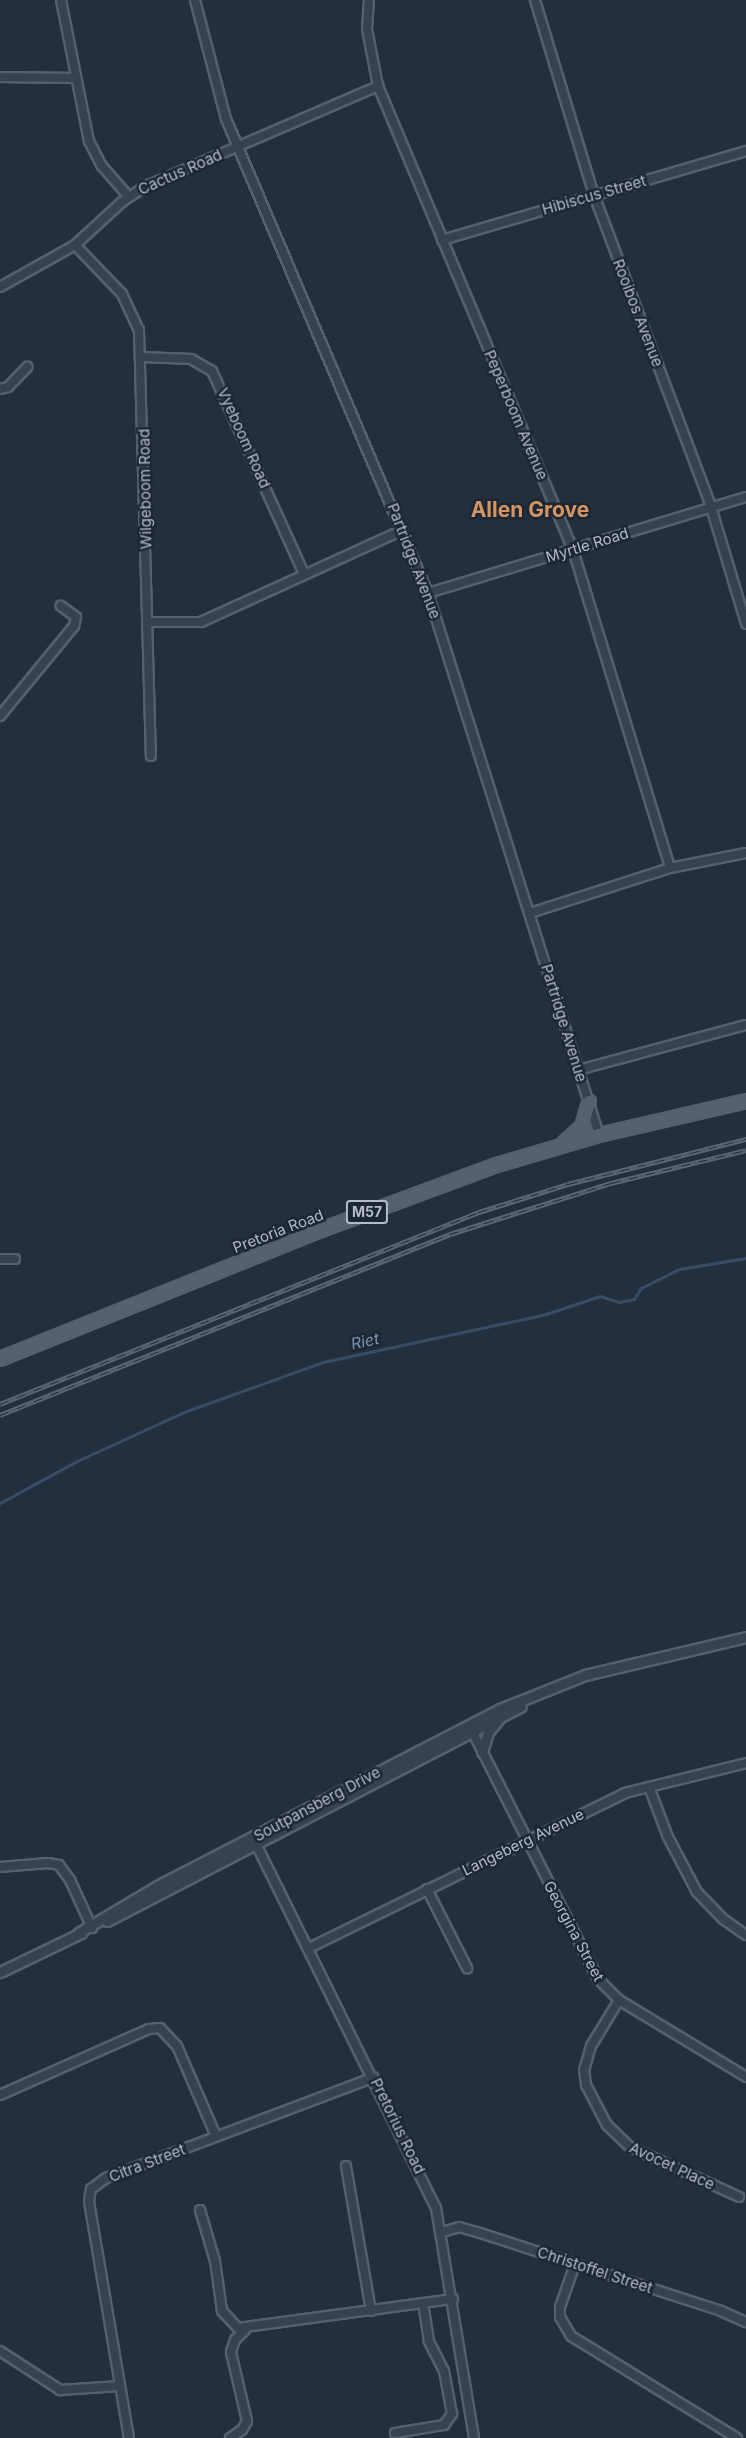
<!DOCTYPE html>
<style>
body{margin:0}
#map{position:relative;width:746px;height:2438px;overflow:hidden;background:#242f3e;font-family:Inter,sans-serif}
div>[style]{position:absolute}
.stream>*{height:3px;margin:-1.5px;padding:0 1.5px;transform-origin:1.5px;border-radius:1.5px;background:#394c67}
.roads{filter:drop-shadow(2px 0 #565f6c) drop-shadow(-2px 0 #565f6c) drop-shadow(0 2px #565f6c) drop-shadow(0 -2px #565f6c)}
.minor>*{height:8px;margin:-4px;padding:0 4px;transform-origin:4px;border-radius:4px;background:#38414e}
.tertiary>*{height:9px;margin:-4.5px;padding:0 4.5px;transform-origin:4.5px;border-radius:4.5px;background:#38414e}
.primary>*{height:12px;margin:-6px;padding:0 6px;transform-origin:6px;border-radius:6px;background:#56606e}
.rail>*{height:5px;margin-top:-2.5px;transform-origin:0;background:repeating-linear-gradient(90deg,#1d2633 0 9px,#5a6575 0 18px);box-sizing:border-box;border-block:2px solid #5a6575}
span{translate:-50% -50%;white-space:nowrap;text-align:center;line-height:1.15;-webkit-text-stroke:5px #1d2633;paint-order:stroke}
.shield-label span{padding:2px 4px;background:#1d2633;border:2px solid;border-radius:4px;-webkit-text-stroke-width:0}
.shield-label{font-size:14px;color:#b4bcc9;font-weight:700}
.street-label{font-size:15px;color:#b4bcc9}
.water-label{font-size:16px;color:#7c92b1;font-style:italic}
.district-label{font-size:21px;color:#d59563;font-weight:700}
</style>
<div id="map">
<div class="stream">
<i style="left:0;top:1503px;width:88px;rotate:-28.6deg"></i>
<i style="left:77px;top:1461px;width:118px;rotate:-24.6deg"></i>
<i style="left:184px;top:1412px;width:148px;rotate:-19.8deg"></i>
<i style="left:323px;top:1362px;width:228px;rotate:-12.1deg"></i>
<i style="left:546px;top:1314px;width:57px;rotate:-18.4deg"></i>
<i style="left:600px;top:1296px;width:20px;rotate:18deg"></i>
<i style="left:619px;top:1302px;width:15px;rotate:-11deg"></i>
<i style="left:634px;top:1299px;width:13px;rotate:-58deg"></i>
<i style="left:641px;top:1288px;width:42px;rotate:-26.6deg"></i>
<i style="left:679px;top:1269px;width:68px;rotate:-9.3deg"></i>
</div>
<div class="roads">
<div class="minor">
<i style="left:61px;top:0;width:144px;rotate:78.8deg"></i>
<i style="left:89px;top:141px;width:28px;rotate:63deg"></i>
<i style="left:102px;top:166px;width:40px;rotate:49deg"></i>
<i style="left:195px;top:0;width:123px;rotate:75.4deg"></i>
<i style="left:226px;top:119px;width:515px;rotate:66.92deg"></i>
<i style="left:428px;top:593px;width:568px;rotate:72.49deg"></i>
<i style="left:369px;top:0;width:29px;rotate:94deg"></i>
<i style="left:367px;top:29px;width:58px;rotate:79.1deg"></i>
<i style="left:378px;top:86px;width:503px;rotate:67.2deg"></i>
<i style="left:573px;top:550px;width:332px;rotate:73deg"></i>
<i style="left:535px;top:0;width:204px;rotate:73.2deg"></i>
<i style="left:594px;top:195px;width:333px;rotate:69.4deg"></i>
<i style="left:711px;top:507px;width:122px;rotate:73.3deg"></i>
<i style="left:0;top:77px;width:76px;rotate:0.8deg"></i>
<i style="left:442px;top:240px;width:317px;rotate:-16.3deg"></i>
<i style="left:75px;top:245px;width:68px;rotate:46.2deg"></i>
<i style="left:122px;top:294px;width:40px;rotate:65deg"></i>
<i style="left:139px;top:330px;width:426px;rotate:88.4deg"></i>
<i style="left:0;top:287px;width:86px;rotate:-29.2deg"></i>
<i style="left:75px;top:245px;width:64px;rotate:-42.5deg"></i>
<i style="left:122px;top:202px;width:29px;rotate:-34deg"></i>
<i style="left:146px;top:186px;width:253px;rotate:-23.3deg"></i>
<i style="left:142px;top:357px;width:49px;rotate:2.3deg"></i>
<i style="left:191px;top:359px;width:24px;rotate:30deg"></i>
<i style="left:212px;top:371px;width:223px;rotate:65.6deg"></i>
<i style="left:0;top:389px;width:8px;rotate:-14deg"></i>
<i style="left:8px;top:387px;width:28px;rotate:-46deg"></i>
<i style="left:428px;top:593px;width:332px;rotate:-16.8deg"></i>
<i style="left:148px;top:622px;width:53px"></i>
<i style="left:201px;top:622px;width:222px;rotate:-24.5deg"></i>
<i style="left:0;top:716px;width:117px;rotate:-50.6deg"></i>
<i style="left:74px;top:626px;width:9px;rotate:-77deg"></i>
<i style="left:76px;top:617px;width:19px;rotate:-144deg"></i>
<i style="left:530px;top:913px;width:147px;rotate:-17.8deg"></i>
<i style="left:670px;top:868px;width:77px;rotate:-11.2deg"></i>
<i style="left:578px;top:1070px;width:174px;rotate:-15deg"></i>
<i style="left:0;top:1259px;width:15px"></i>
<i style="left:470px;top:1727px;width:283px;rotate:63.1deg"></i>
<i style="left:598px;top:1979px;width:30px;rotate:45deg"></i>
<i style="left:619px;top:2000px;width:149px;rotate:31.2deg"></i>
<i style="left:649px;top:1787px;width:53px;rotate:69.2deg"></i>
<i style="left:668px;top:1837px;width:62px;rotate:62.2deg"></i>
<i style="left:697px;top:1892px;width:37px;rotate:46deg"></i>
<i style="left:723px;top:1919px;width:28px;rotate:35deg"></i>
<i style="left:254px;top:1840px;width:411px;rotate:63.7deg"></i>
<i style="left:436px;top:2208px;width:233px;rotate:80.6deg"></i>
<i style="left:0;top:1867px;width:48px;rotate:-4.8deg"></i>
<i style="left:48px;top:1863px;width:11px;rotate:10deg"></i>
<i style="left:59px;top:1865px;width:19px;rotate:54deg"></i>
<i style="left:70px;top:1880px;width:53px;rotate:65.4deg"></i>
<i style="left:427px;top:1889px;width:89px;rotate:63.1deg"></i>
<i style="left:309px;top:1948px;width:352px;rotate:-26.1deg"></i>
<i style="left:625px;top:1793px;width:125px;rotate:-13.9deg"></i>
<i style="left:619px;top:2000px;width:54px;rotate:121.3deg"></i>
<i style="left:591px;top:2046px;width:25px;rotate:106deg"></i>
<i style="left:584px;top:2070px;width:15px;rotate:82deg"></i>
<i style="left:586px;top:2085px;width:45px;rotate:62.3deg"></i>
<i style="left:607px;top:2125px;width:32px;rotate:44deg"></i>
<i style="left:630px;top:2147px;width:120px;rotate:24.6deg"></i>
<i style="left:0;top:2095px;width:163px;rotate:-23.9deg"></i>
<i style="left:149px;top:2029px;width:11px;rotate:-5deg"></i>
<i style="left:160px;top:2028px;width:25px;rotate:47deg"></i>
<i style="left:177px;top:2046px;width:98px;rotate:66.6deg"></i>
<i style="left:346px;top:2166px;width:147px;rotate:80.2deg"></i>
<i style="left:200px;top:2210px;width:53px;rotate:73.6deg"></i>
<i style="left:215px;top:2261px;width:50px;rotate:82deg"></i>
<i style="left:222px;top:2311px;width:23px;rotate:47deg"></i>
<i style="left:238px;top:2328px;width:217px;rotate:-7.7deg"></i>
<i style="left:442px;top:2232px;width:18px;rotate:-16deg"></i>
<i style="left:459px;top:2227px;width:19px;rotate:16deg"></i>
<i style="left:477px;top:2232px;width:256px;rotate:17.9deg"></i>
<i style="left:721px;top:2311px;width:27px;rotate:24deg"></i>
<i style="left:575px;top:2264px;width:46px;rotate:109.2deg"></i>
<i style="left:560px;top:2307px;width:10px;rotate:90deg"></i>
<i style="left:560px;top:2317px;width:22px;rotate:60deg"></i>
<i style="left:571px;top:2336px;width:195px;rotate:31.6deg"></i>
<i style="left:0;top:2351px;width:72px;rotate:33deg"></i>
<i style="left:60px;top:2390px;width:60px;rotate:-3.8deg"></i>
<i style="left:395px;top:2433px;width:50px;rotate:-9.3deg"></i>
<i style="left:444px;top:2425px;width:14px;rotate:-54deg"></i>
<i style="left:452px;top:2414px;width:44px;rotate:-100.5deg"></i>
<i style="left:444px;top:2371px;width:34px;rotate:-117deg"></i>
<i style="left:429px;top:2341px;width:38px;rotate:-99deg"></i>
<i style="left:129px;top:2438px;width:240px;rotate:-99.6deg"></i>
<i style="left:89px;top:2201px;width:12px;rotate:-81deg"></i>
<i style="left:91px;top:2189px;width:19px;rotate:-36deg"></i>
<i style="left:106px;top:2178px;width:286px;rotate:-20.6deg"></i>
<i style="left:230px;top:2438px;width:14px;rotate:-34deg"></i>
<i style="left:242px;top:2430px;width:10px;rotate:-61deg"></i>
<i style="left:247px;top:2421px;width:71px;rotate:-103.1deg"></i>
<i style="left:231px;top:2352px;width:13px;rotate:-72deg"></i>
<i style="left:235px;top:2340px;width:14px;rotate:-45deg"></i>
</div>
<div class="tertiary">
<i style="left:482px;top:1752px;width:21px;rotate:-73deg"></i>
<i style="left:488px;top:1732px;width:17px;rotate:-50deg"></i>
<i style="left:107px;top:1921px;width:466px;rotate:-27.4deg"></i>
<i style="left:78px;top:1933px;width:92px;rotate:-30.7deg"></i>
<i style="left:157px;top:1886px;width:386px;rotate:-27.3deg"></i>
<i style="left:500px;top:1709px;width:92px;rotate:-21.8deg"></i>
<i style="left:585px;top:1675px;width:165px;rotate:-13.3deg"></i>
<i style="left:0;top:1972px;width:90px;rotate:-25.7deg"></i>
</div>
<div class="primary">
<i style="left:564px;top:1143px;width:24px;rotate:-42deg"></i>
<i style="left:582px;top:1127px;width:26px;rotate:-74deg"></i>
<i style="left:0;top:1359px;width:346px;rotate:-21.9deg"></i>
<i style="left:321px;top:1230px;width:188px;rotate:-20.3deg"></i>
<i style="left:497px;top:1165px;width:106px;rotate:-16.4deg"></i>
<i style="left:599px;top:1135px;width:151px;rotate:-13deg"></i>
</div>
</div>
<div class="rail">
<i style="left:0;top:1404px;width:516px;rotate:-21.84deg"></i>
<i style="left:479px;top:1212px;width:93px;rotate:-17.5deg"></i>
<i style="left:568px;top:1184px;width:184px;rotate:-14.2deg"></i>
<i style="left:0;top:1415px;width:485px;rotate:-21.9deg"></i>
<i style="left:450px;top:1234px;width:169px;rotate:-17.6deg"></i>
<i style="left:611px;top:1183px;width:139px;rotate:-13.7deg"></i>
</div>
<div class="shield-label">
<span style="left:367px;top:1212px">M57</span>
</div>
<div class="street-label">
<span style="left:180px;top:172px;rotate:-24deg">Cactus Road</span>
<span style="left:594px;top:195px;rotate:-16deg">Hibiscus Street</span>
<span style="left:638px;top:313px;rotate:69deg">Rooibos Avenue</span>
<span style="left:516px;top:415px;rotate:67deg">Peperboom Avenue</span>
<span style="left:244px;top:438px;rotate:66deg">Vyeboom Road</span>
<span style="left:145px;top:489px;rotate:-91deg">Wilgeboom Road</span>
<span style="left:587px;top:545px;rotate:-17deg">Myrtle Road</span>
<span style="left:414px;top:561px;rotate:69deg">Partridge Avenue</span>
<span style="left:564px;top:1023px;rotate:73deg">Partridge Avenue</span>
<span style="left:278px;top:1231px;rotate:-21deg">Pretoria Road</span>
<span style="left:317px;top:1804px;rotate:-28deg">Soutpansberg Drive</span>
<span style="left:523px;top:1842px;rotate:-26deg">Langeberg Avenue</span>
<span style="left:574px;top:1931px;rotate:62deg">Georgina Street</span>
<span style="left:398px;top:2126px;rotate:64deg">Pretorius Road</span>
<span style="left:147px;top:2163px;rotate:-21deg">Citra Street</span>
<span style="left:672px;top:2166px;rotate:25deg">Avocet Place</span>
<span style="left:595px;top:2270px;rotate:18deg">Christoffel Street</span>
</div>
<div class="water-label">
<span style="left:365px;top:1341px;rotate:-12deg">Riet</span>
</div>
<div class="district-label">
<span style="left:530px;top:510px">Allen Grove</span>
</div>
</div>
